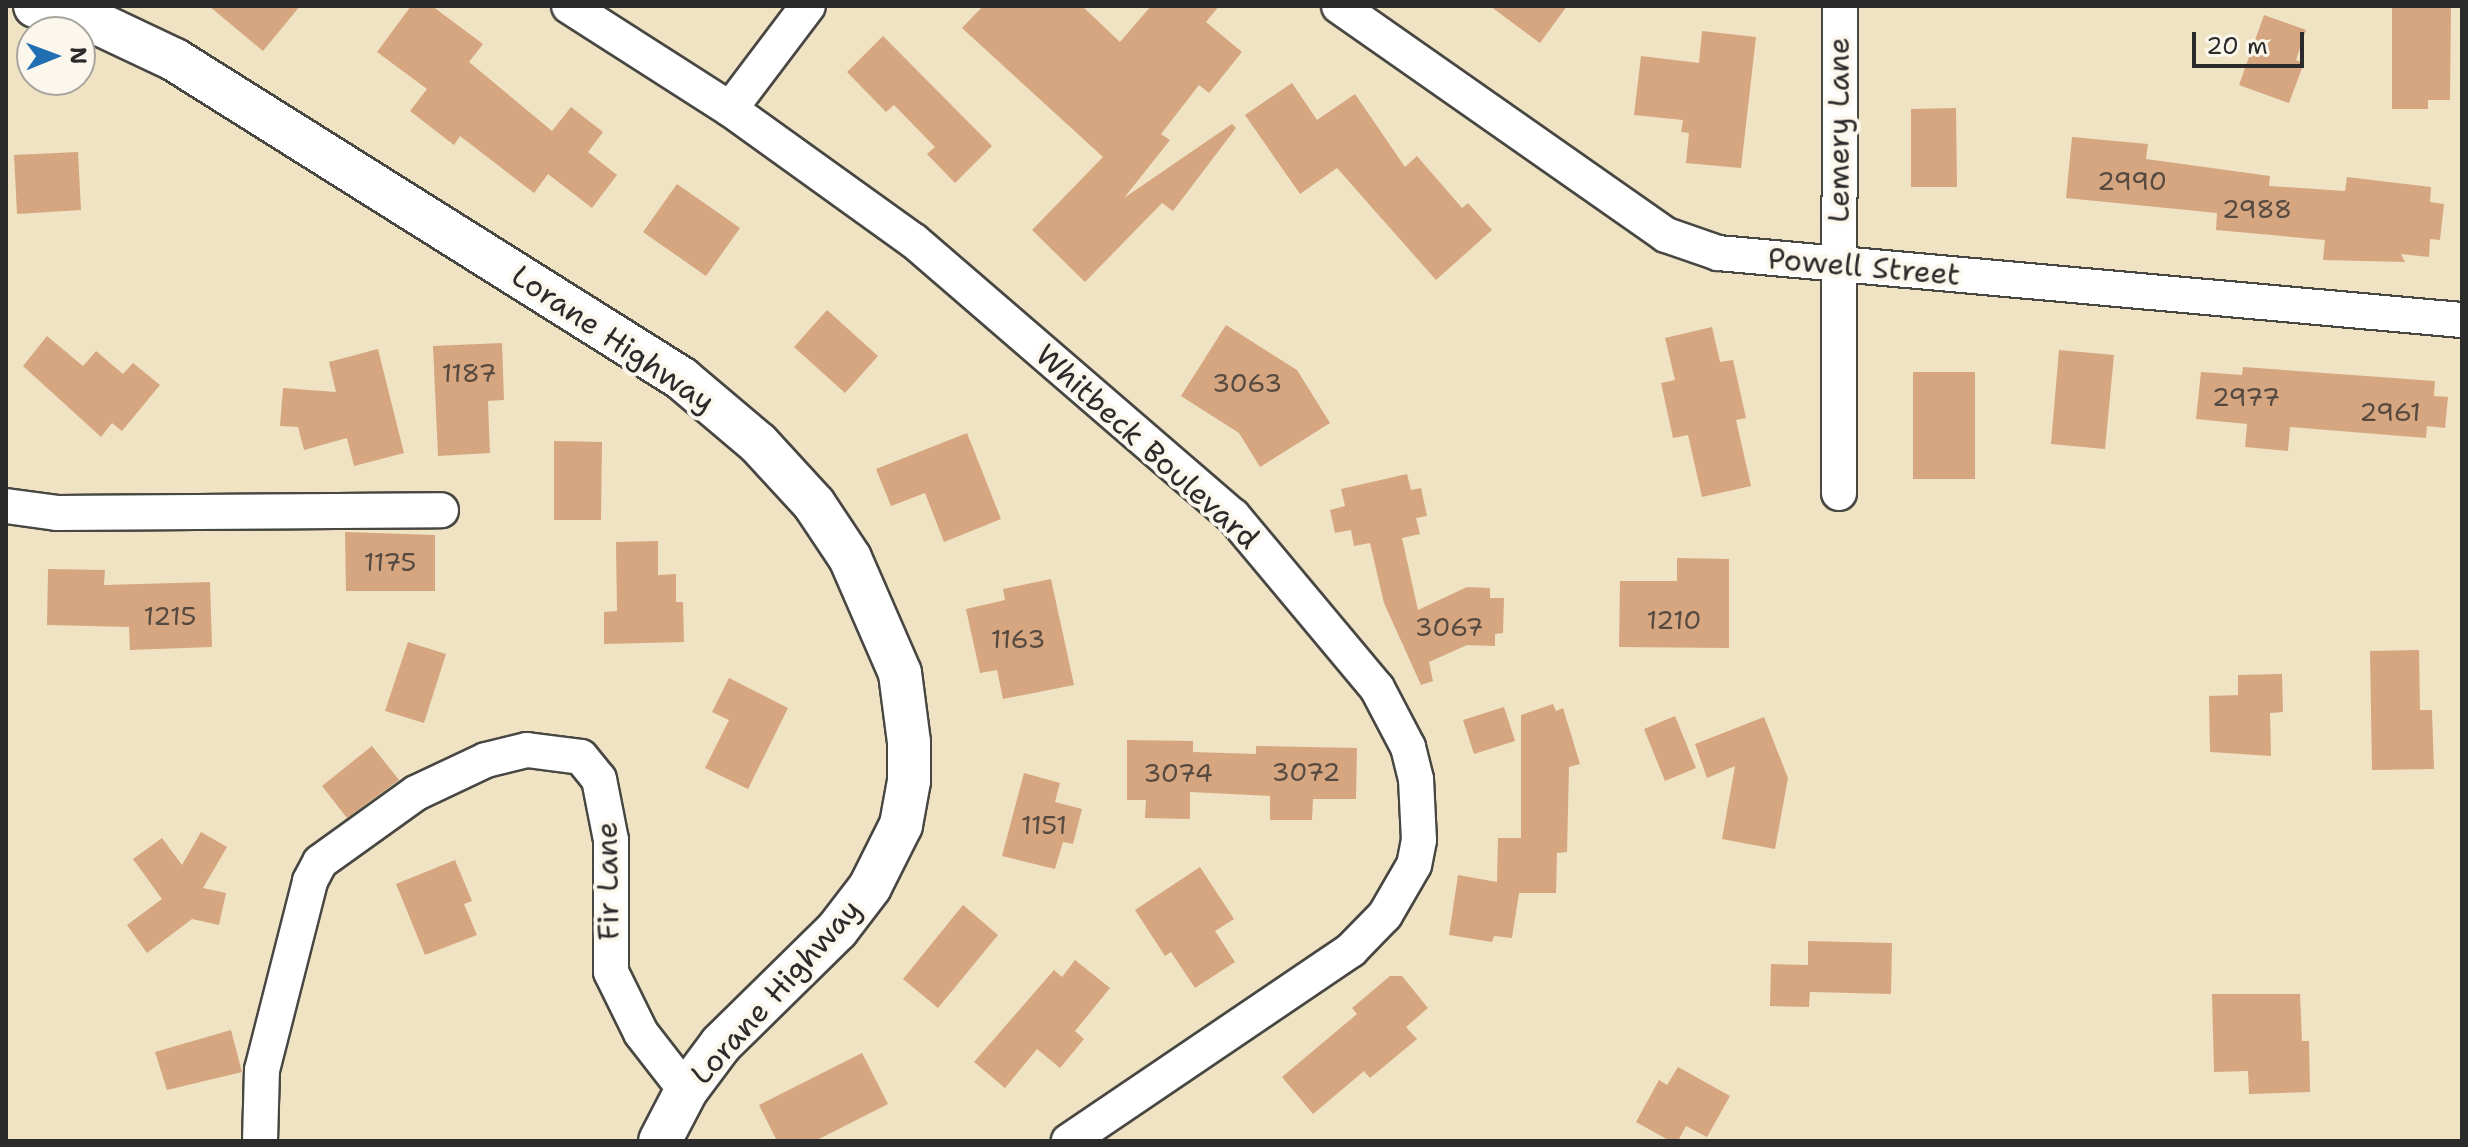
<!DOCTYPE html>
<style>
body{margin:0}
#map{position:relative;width:2468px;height:1147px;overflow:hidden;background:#efe3c4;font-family:"Shantell Sans",sans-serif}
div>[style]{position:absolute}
.building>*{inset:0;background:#d5a680}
.roads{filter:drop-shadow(2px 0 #484742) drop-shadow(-2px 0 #484742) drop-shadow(0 2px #484742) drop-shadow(0 -2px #484742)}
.minor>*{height:34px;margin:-17px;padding:0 17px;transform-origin:17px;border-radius:17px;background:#fff}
.tertiary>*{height:42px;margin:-21px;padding:0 21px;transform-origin:21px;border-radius:21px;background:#fff}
span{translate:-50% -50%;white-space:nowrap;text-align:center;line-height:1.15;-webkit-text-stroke:8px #fbf7ec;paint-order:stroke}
.number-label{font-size:26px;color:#564a40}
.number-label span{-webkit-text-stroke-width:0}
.street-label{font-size:30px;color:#2b2b2b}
.frame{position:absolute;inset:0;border:8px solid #2b2b2b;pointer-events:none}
.north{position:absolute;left:16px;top:16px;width:80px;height:80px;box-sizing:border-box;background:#fbf7ec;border:2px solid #a8a59f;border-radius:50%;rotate:89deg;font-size:22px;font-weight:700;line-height:32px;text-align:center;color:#2b2b2b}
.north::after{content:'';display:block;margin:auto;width:28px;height:36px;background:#1f6fb2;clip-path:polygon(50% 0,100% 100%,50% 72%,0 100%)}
.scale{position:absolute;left:2192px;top:32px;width:112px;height:36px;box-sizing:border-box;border:4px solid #2b2b2b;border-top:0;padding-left:10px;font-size:24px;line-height:28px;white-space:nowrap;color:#2b2b2b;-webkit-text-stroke:6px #fbf7ec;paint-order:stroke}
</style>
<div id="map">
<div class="building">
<i style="clip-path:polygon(209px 6px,300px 6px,263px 51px)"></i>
<i style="clip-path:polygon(411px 6px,432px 6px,483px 44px,469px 62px,552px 131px,571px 107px,603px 132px,588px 152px,617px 175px,592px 208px,548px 174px,534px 193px,460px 136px,454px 145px,410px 111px,427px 89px,377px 52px)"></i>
<i style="clip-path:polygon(983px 6px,1082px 6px,1120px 42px,1151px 6px,1219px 6px,1206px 22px,1242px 52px,1209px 93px,1199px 85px,1161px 134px,1170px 140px,1124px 198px,1232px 124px,1236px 128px,1173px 211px,1162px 203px,1085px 282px,1032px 230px,1103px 157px,962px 28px)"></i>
<i style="clip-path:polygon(1490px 6px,1567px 6px,1540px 43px)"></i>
<i style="clip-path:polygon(2392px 6px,2451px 6px,2450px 100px,2428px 100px,2428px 109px,2392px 109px)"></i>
<i style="clip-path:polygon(2264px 15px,2306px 30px,2296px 60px,2304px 63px,2289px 103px,2239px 85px)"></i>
<i style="clip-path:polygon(1702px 31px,1756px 37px,1741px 168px,1686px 163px,1689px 133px,1681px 132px,1683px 120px,1634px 115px,1641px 56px,1699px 63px)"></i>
<i style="clip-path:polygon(883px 36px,992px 146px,955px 183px,927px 154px,935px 147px,894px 105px,886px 112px,847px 72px)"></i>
<i style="clip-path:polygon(1292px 83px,1317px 120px,1355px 94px,1405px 167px,1417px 156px,1462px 208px,1468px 203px,1492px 230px,1436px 280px,1337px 168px,1300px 194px,1245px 115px)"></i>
<i style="clip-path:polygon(1956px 108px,1957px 187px,1911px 187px,1911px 109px)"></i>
<i style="clip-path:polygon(2072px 137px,2148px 144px,2146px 159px,2270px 176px,2269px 186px,2345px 191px,2347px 177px,2431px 187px,2430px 202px,2444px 204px,2440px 240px,2430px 239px,2429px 257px,2401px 254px,2405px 262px,2323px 260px,2325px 240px,2216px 230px,2217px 213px,2066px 198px)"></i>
<i style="clip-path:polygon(78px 152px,81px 210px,17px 214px,14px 155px)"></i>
<i style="clip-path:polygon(677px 184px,740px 228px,706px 276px,643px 232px)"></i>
<i style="clip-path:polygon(827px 310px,878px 356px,845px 393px,794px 347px)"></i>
<i style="clip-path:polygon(1226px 325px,1297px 370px,1330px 423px,1260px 467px,1239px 433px,1181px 396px)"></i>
<i style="clip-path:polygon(1712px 327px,1720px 362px,1733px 360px,1746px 418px,1736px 420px,1751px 486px,1702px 497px,1688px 435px,1673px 438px,1661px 383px,1675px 380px,1665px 338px)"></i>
<i style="clip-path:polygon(47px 336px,83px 366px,96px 351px,123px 374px,133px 363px,160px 385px,122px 431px,112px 423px,101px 437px,23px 366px)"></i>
<i style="clip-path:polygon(502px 343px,504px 400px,488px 401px,490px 453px,438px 456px,433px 346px)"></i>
<i style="clip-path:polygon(378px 349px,404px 453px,354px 466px,347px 438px,304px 450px,298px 427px,280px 426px,283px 388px,336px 392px,329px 362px)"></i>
<i style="clip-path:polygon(2059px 350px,2114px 355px,2105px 449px,2051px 444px)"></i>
<i style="clip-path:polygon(2243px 367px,2435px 381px,2434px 396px,2448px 397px,2445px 428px,2427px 426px,2426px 438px,2290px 427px,2288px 451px,2245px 447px,2247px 424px,2196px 419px,2201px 372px,2242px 375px)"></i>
<i style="clip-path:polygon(1913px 372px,1975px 372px,1975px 479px,1913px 479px)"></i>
<i style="clip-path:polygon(967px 433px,1001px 519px,944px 542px,925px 493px,891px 506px,876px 469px)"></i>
<i style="clip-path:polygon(554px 441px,602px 442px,601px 520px,554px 520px)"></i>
<i style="clip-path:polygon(1407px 474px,1411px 490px,1421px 488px,1427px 516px,1416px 518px,1420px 534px,1402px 538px,1418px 610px,1467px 587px,1490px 588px,1490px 598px,1504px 598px,1503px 633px,1495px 634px,1495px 646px,1467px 645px,1429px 662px,1433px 681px,1421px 685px,1384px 603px,1370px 543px,1354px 546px,1351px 530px,1335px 533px,1330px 510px,1345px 506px,1341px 489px)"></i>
<i style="clip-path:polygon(345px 532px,435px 535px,435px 591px,346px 591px)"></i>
<i style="clip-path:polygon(658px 541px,658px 575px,676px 574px,676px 602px,683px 602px,684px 642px,604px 644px,604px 612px,617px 611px,616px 542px)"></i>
<i style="clip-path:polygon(1677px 558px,1729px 559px,1729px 648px,1619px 647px,1620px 581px,1677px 581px)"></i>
<i style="clip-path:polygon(48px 569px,105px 570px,104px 585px,210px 582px,212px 647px,130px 650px,129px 627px,47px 625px)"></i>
<i style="clip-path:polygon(1051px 579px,1074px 685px,1003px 699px,997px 670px,980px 673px,966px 609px,1005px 600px,1003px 589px)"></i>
<i style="clip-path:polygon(408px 642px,446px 654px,424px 723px,385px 711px)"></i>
<i style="clip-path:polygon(2419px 650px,2420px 710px,2432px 710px,2434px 769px,2372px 770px,2370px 651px)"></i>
<i style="clip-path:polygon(2282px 674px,2283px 712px,2270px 713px,2271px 756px,2210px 752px,2209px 696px,2238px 695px,2238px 675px)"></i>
<i style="clip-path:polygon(729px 678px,788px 708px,748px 789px,705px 768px,729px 720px,712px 712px)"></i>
<i style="clip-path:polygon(1553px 704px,1556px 711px,1563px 708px,1580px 764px,1569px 767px,1567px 852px,1557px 853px,1556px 893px,1519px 893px,1512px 938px,1494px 936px,1492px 942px,1449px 935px,1458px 875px,1497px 882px,1498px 838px,1521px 838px,1521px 715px)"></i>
<i style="clip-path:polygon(1504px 707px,1515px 741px,1474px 754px,1463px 720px)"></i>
<i style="clip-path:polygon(1675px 716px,1696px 768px,1665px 781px,1644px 729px)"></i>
<i style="clip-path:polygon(1764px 717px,1788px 778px,1775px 849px,1722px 839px,1735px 766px,1707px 778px,1695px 744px)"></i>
<i style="clip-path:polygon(1127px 740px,1193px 741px,1193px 752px,1256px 754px,1256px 746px,1357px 748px,1356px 799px,1313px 799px,1312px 820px,1270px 820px,1270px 796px,1190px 792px,1190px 819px,1145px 818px,1146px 800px,1127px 800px)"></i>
<i style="clip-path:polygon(372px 746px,399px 780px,347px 818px,322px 786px)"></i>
<i style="clip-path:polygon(1024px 773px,1060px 783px,1055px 802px,1082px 809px,1073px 844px,1063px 842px,1055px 869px,1002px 856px)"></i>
<i style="clip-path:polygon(201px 832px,227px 847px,203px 888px,226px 893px,219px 925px,192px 919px,147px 953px,127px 925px,162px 899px,133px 859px,162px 838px,182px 865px)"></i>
<i style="clip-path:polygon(455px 860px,472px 901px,464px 904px,477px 935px,425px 955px,396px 884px)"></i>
<i style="clip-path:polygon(1200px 867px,1234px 919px,1215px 931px,1235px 962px,1195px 988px,1171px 952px,1165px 956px,1135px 910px)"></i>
<i style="clip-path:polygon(963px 905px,998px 935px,938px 1008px,903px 979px)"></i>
<i style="clip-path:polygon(1808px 941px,1892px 943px,1891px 994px,1810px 992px,1809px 1007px,1770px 1006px,1771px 964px,1808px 965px)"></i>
<i style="clip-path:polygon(1075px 960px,1110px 988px,1075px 1031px,1084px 1039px,1060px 1068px,1037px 1049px,1005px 1088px,974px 1062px,1054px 970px,1062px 977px)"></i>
<i style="clip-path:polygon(1390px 976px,1402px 976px,1428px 1008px,1406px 1027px,1417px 1039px,1370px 1078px,1364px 1071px,1313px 1114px,1282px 1077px,1357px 1014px,1352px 1008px)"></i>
<i style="clip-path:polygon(2212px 994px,2300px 994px,2302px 1041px,2309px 1041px,2310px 1092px,2249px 1094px,2248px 1071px,2214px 1072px)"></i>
<i style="clip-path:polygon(231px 1030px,242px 1072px,167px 1090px,155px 1052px)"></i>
<i style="clip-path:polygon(862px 1053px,888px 1104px,815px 1141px,777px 1141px,759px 1105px)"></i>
<i style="clip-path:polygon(1678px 1067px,1730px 1096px,1707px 1137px,1686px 1126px,1678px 1141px,1670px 1141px,1636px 1122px,1659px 1080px,1667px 1085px)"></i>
</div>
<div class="roads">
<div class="minor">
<i style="left:569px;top:6px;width:191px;rotate:32.6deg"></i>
<i style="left:730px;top:109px;width:226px;rotate:35.7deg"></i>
<i style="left:914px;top:241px;width:421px;rotate:40.8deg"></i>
<i style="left:1233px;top:516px;width:224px;rotate:50.1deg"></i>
<i style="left:1377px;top:688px;width:67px;rotate:62.3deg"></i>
<i style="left:1408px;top:747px;width:33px;rotate:76deg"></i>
<i style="left:1416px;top:779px;width:61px;rotate:87.2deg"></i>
<i style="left:1419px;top:840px;width:25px;rotate:101deg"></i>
<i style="left:1414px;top:865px;width:58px;rotate:120.1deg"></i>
<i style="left:1385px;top:915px;width:49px;rotate:134.2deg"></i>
<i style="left:1351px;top:950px;width:341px;rotate:145.9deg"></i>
<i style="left:1339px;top:6px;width:399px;rotate:35deg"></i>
<i style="left:1666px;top:235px;width:55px;rotate:19.1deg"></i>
<i style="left:1718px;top:253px;width:747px;rotate:5.15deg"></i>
<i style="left:730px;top:109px;width:129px;rotate:-52.9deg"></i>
<i style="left:1839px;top:493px;width:487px;rotate:-89.9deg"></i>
<i style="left:6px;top:506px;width:51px;rotate:7.8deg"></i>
<i style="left:57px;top:513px;width:384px;rotate:-0.4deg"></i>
<i style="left:260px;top:1141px;width:71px;rotate:-88.4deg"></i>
<i style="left:262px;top:1070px;width:195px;rotate:-75.7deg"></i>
<i style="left:310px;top:881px;width:21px;rotate:-62deg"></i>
<i style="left:320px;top:862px;width:118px;rotate:-35.7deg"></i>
<i style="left:416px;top:793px;width:77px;rotate:-25.2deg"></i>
<i style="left:486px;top:760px;width:42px;rotate:-13.7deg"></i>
<i style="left:527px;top:750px;width:54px;rotate:7.4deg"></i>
<i style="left:581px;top:757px;width:28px;rotate:51deg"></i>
<i style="left:599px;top:779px;width:62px;rotate:78.9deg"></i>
<i style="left:611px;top:840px;width:132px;rotate:90deg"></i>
<i style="left:611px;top:972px;width:68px;rotate:63.8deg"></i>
<i style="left:641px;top:1033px;width:73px;rotate:52.2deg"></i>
</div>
<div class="tertiary">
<i style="left:35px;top:6px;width:46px;rotate:11.3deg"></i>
<i style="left:80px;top:15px;width:105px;rotate:25.3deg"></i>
<i style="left:175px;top:60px;width:598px;rotate:32.15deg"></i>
<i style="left:681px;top:378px;width:101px;rotate:40.2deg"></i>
<i style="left:758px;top:443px;width:83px;rotate:47.4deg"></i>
<i style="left:814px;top:504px;width:65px;rotate:56.3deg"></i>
<i style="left:850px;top:558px;width:125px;rotate:66.5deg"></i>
<i style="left:900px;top:673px;width:70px;rotate:82.6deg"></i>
<i style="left:909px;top:742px;width:39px;rotate:90deg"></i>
<i style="left:909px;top:781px;width:45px;rotate:100.3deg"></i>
<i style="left:901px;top:825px;width:69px;rotate:116.6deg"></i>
<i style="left:870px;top:887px;width:54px;rotate:127.5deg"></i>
<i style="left:837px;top:930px;width:163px;rotate:135.5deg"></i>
<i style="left:721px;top:1044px;width:59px;rotate:126.7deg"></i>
<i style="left:686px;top:1091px;width:56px;rotate:117.5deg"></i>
</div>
</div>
<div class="number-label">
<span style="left:2132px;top:181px">2990</span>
<span style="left:2257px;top:209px">2988</span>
<span style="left:469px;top:373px">1187</span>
<span style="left:1247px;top:383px">3063</span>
<span style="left:2246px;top:397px">2977</span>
<span style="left:2390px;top:412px">2961</span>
<span style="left:390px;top:562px">1175</span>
<span style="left:170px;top:616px">1215</span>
<span style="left:1674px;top:620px">1210</span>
<span style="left:1449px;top:627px">3067</span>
<span style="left:1018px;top:639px">1163</span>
<span style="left:1306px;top:772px">3072</span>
<span style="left:1178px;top:773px">3074</span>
<span style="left:1044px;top:825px">1151</span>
</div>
<div class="street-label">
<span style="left:1839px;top:130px;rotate:-90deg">Lemery Lane</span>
<span style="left:1864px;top:267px;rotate:5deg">Powell Street</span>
<span style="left:613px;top:339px;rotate:34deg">Lorane Highway</span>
<span style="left:1147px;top:447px;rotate:42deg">Whitbeck Boulevard</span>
<span style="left:608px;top:881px;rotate:-91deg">Fir Lane</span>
<span style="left:776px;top:992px;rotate:-48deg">Lorane Highway</span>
</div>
<div class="frame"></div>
<div class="north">N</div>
<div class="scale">20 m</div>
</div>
